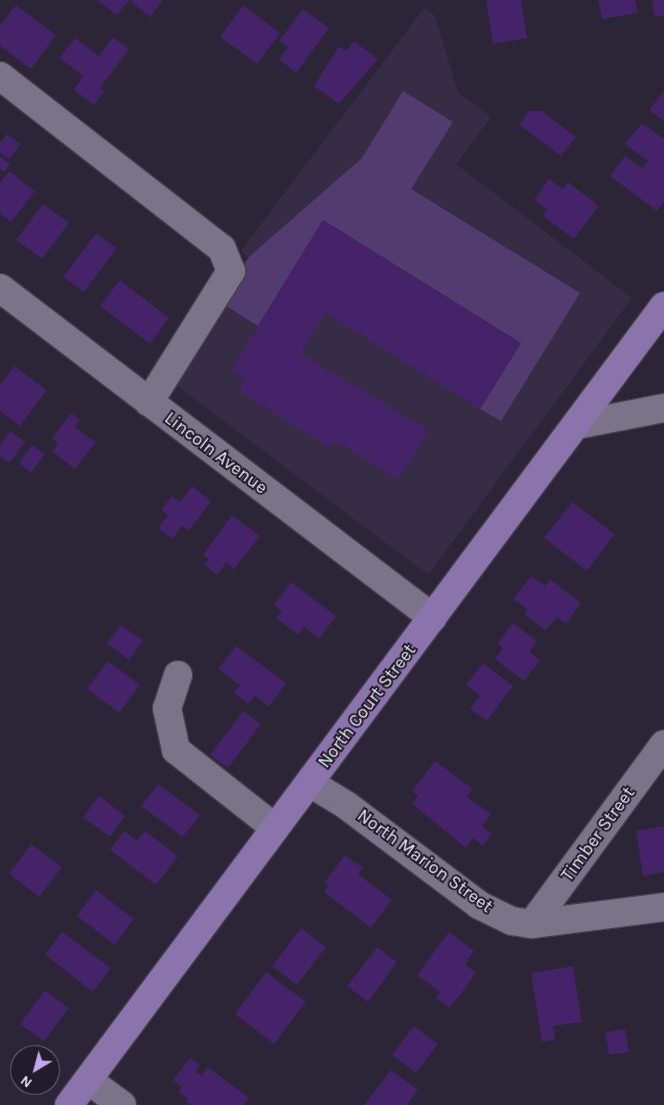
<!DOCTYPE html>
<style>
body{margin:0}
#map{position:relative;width:664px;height:1105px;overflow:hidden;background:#2c2437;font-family:Karla,sans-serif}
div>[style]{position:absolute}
.built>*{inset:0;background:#362c45}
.green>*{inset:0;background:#523c6f}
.building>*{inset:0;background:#442368}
.roads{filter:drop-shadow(1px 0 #474150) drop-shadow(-1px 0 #474150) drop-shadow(0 1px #474150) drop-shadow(0 -1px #474150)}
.minor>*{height:28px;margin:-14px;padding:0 14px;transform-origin:14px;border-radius:14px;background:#7b7388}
.major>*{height:28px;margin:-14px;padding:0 14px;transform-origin:14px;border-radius:14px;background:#8b73ac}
span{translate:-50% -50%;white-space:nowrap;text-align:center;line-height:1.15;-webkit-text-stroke:4px #221b2c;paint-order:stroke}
.street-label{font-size:18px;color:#e8e4f0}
.north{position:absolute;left:10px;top:1045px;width:50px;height:50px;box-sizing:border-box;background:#221b2c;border:1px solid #716b7a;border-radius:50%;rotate:217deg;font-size:14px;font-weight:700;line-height:20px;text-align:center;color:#e8e4f0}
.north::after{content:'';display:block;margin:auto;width:18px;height:22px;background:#c5a7f1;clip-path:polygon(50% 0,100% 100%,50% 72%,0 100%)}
</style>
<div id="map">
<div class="built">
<i style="clip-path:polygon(424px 8px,435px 16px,458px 92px,491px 117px,456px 164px,632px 298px,428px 575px,164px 376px,249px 258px,241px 251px)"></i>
</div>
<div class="green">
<i style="clip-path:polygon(403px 91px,453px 122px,411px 189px,580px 293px,501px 421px,480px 409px,521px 343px,323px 220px,258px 326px,225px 305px,221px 297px,249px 257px,362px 158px)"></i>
</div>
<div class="building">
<i style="clip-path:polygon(97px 0,129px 0,117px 15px)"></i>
<i style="clip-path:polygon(133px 0,163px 0,150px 17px,131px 2px)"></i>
<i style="clip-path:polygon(486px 0,521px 0,527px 38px,493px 44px)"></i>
<i style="clip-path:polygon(598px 0,635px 0,638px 13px,602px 19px)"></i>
<i style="clip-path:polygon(652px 0,664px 0,664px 16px,655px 17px)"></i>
<i style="clip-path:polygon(16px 5px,56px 35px,31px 69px,0 46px,0 25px)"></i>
<i style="clip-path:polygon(243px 5px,280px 33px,257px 64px,220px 37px)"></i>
<i style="clip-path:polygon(303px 9px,329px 28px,296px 73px,279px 59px,288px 47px,279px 41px)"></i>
<i style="clip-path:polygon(113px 37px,129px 49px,100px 88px,104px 92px,94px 105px,74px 90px,83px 76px,59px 58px,75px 38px,99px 56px)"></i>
<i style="clip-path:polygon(354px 41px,378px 59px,339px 104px,314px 86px,339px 46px,346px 51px)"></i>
<i style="clip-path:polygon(664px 91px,664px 121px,649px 110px)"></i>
<i style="clip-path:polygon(529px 111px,542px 111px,576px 137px,561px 156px,519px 125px)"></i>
<i style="clip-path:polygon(642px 123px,664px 139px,664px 202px,657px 211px,610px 176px,625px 156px,642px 168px,648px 161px,625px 144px)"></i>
<i style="clip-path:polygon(7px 134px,21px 144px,9px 159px,0 153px,0 143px)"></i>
<i style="clip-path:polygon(0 156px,10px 164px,4px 172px,0 169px)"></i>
<i style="clip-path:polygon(9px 171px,35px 191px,11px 222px,0 214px,0 183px)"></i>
<i style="clip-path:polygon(549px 179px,563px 189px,568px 182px,599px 206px,574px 239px,543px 216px,547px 210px,534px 200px)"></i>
<i style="clip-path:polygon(43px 204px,69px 223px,42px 259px,16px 240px)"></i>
<i style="clip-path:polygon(323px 220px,521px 343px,480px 409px,325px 313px,301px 353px,429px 431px,398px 480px,335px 441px,330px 448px,239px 391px,246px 379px,231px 370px)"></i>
<i style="clip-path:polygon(96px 233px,117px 248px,84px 292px,63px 277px)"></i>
<i style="clip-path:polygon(120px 280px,169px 318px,150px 344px,100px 306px)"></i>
<i style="clip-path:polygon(14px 366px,47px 390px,20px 426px,0 411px,0 385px)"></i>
<i style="clip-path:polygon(71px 413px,80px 420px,75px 427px,96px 442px,75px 469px,52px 451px,58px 443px,52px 438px)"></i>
<i style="clip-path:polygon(10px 431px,25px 442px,10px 463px,0 456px,0 445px)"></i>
<i style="clip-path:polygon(32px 445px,45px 454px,31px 473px,19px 463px)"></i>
<i style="clip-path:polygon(192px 486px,211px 501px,189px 531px,182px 526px,172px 539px,158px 528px,168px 515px,161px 510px,172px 496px,180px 502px)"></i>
<i style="clip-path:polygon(572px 502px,615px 534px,587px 571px,544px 538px)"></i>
<i style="clip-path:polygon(232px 515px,260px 536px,234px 569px,226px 563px,217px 575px,204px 565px,209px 559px,203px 555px)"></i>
<i style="clip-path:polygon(531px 576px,545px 586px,550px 579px,581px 603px,566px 624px,557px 617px,546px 631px,524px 614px,527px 609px,513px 599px)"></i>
<i style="clip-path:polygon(291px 582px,336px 616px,319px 639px,304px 627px,298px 635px,276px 618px,282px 611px,274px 605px)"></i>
<i style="clip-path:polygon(513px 623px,537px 641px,529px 652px,540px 660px,524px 681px,495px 659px,503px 648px,497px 644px)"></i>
<i style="clip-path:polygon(121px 625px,143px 641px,129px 660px,107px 643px)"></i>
<i style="clip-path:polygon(236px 646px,286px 683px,269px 707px,255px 696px,248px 704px,234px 693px,240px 685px,218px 669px)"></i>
<i style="clip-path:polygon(108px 661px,140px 685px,119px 713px,87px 689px)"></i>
<i style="clip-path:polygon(483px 663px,513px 686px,487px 721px,470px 709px,480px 696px,466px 685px)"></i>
<i style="clip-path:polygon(243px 711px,261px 724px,228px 768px,210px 755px)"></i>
<i style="clip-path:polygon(435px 761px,473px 789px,467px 797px,491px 814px,482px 826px,492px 834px,483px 846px,473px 838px,466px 848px,412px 804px,418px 796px,412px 791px)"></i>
<i style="clip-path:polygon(158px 784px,200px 815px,183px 837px,141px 806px)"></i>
<i style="clip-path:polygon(99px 796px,125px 816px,110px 837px,83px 817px)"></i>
<i style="clip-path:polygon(664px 826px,664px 872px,643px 876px,636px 831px)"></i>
<i style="clip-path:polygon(124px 831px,137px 841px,145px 831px,178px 856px,156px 885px,110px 850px)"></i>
<i style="clip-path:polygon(31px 844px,62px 867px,39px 897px,9px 874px)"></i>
<i style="clip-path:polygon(345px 855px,363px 868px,358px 874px,392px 900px,371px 928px,324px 892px,328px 886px,324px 883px)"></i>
<i style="clip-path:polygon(96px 890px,134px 919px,115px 945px,77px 916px)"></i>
<i style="clip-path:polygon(301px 928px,326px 947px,297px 985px,272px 966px)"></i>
<i style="clip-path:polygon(62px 932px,111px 968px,93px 992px,45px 955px)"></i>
<i style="clip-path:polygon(449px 932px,474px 951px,465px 964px,476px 973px,450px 1008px,436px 998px,440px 992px,417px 975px)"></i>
<i style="clip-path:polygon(377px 947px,397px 962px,368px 1002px,347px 986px)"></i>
<i style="clip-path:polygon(573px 966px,582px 1022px,553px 1026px,555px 1040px,542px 1042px,531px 973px)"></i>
<i style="clip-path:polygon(266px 972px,306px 1002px,274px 1044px,235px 1014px)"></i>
<i style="clip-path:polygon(45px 990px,69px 1008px,44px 1041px,20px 1024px)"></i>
<i style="clip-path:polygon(414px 1026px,438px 1044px,416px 1073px,392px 1055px)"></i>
<i style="clip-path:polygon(625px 1029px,629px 1052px,609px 1055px,605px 1032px)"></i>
<i style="clip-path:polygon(190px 1058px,200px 1065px,196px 1072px,201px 1076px,208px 1067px,249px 1098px,244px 1105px,191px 1105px,186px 1102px,188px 1099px,178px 1091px,182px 1087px,173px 1080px)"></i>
<i style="clip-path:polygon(391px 1070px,418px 1090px,407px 1105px,364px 1105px)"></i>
</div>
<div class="roads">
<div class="minor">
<i style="left:0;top:76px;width:281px;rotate:37.9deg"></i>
<i style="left:222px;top:249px;width:24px;rotate:68deg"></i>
<i style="left:231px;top:271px;width:155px;rotate:122deg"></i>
<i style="left:0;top:288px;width:544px;rotate:37.31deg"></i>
<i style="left:576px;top:425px;width:90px;rotate:-10.9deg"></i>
<i style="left:178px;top:675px;width:35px;rotate:108deg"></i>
<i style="left:167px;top:708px;width:43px;rotate:77.9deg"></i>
<i style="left:176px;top:750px;width:126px;rotate:38.2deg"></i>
<i style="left:310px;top:783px;width:42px;rotate:31.4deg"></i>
<i style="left:346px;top:805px;width:166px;rotate:36.9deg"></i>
<i style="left:479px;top:905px;width:37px;rotate:26deg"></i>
<i style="left:512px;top:921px;width:20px;rotate:9deg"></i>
<i style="left:532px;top:924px;width:133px;rotate:-7.3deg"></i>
<i style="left:532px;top:924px;width:223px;rotate:-53.7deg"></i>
<i style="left:88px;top:1080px;width:42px;rotate:36.3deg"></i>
</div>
<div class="major">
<i style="left:69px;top:1105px;width:996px;rotate:-53.33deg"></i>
</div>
</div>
<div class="street-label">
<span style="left:216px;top:453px;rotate:37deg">Lincoln Avenue</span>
<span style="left:367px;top:706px;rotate:-53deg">North Court Street</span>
<span style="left:598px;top:834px;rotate:-54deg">Timber Street</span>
<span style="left:425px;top:861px;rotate:36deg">North Marion Street</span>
</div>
<div class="north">N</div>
</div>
